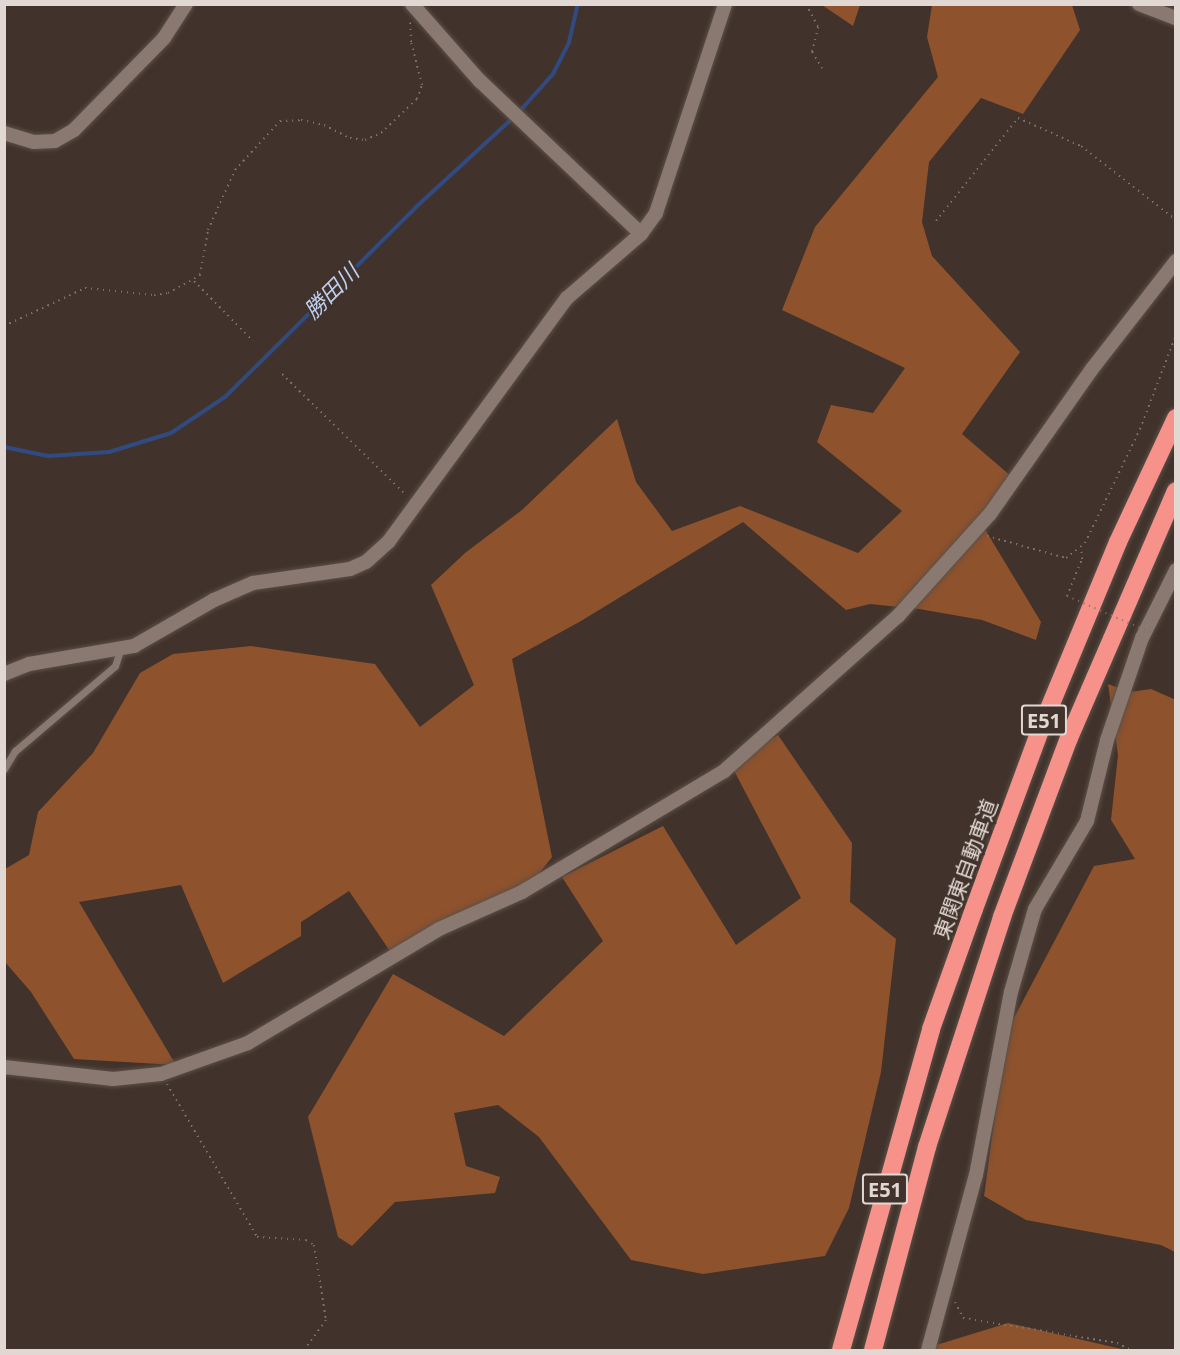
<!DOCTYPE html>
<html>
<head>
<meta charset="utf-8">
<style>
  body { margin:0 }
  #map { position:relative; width:1180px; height:1355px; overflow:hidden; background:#41332b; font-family:"Noto Sans","Noto Sans JP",sans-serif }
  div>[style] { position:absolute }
  .forest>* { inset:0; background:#8e522d }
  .stream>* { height:4px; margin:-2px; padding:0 2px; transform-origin:2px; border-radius:2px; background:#314b81 }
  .path>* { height:2px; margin-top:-1px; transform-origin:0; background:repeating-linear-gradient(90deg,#7d7069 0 1.5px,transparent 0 6px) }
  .roads { filter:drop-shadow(0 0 2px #5c5049) drop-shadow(0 0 2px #5c5049) }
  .service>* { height:7px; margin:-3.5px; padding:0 3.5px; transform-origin:3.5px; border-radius:3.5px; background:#897970 }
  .minor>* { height:14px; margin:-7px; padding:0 7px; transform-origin:7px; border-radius:7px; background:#897970 }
  .motorway>* { height:18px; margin:-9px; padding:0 9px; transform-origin:9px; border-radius:9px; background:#f7928a }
  .path-bridge>* { height:2px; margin-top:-1px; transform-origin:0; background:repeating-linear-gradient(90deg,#7d7069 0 1.5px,transparent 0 6px) }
  span { translate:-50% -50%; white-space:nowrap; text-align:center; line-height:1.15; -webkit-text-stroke:5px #41332b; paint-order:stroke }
  .shield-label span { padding:2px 4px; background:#41332b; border:2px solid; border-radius:4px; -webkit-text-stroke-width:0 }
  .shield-label { font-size:20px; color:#e2d8d3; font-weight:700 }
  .street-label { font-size:21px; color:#e2d8d3 }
  .water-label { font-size:22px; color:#becff0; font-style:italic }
  .frame { position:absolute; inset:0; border:6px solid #e2d8d3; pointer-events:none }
</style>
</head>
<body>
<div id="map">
  <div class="forest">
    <div style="clip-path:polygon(822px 5px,860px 5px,853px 26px)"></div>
    <div style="clip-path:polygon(932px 5px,1072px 5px,1080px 30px,1023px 114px,981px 98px,929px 162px,922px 222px,932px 256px,1020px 352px,962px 434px,1012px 477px,980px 521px,1041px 622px,1036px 640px,982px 620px,919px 609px,870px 604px,846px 610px,743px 522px,581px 621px,512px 659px,552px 857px,531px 884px,394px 957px,349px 891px,301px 922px,301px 936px,223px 983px,181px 885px,79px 902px,176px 1065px,74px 1059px,31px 992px,5px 962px,5px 869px,29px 855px,38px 812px,93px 753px,140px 673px,173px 654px,251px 646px,375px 664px,420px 727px,474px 685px,431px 585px,465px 553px,522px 510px,617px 419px,636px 482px,672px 531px,740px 506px,858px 553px,902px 511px,817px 442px,831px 405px,873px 413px,905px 368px,782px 310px,815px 227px,938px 77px,927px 37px)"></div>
    <div style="clip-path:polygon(1108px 684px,1130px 692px,1151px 689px,1176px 700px,1175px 1252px,1161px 1245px,1026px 1220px,984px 1196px,1006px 1033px,1094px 866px,1135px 859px,1111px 820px,1118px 755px)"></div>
    <div style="clip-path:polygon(778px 735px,852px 843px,850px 902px,896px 939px,881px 1072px,849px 1208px,825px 1256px,703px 1274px,631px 1260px,539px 1137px,498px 1105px,454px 1113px,466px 1166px,500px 1177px,495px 1193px,395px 1202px,352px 1246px,338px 1237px,308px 1117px,393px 974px,504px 1036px,603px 941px,562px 877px,663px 826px,736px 945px,801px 898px,730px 763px)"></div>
    <div style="clip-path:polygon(1008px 1323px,1126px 1350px,931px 1350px,933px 1346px)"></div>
  </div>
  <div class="stream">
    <div style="left:519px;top:112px;width:51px;rotate:-48.2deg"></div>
    <div style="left:553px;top:74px;width:36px;rotate:-63deg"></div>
    <div style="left:569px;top:42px;width:39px;rotate:-77deg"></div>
    <div style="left:4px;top:447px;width:45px;rotate:11.6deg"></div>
    <div style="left:48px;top:456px;width:61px;rotate:-3.8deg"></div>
    <div style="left:109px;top:452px;width:65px;rotate:-17deg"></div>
    <div style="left:171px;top:433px;width:65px;rotate:-33.7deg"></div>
    <div style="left:225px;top:397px;width:269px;rotate:-44.8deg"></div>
    <div style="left:416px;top:207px;width:133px;rotate:-42.6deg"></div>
  </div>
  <div class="path">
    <div style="left:806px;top:4px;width:26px;rotate:62deg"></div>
    <div style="left:818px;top:27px;width:26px;rotate:103deg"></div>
    <div style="left:812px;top:52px;width:19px;rotate:58deg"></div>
    <div style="left:936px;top:221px;width:132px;rotate:-51.5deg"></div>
    <div style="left:1018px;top:118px;width:69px;rotate:24deg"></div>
    <div style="left:1081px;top:146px;width:120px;rotate:37.9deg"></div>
    <div style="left:194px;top:281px;width:84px;rotate:45.5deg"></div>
    <div style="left:4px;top:326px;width:89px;rotate:-25.1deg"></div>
    <div style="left:85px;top:288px;width:69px;rotate:5.8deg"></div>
    <div style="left:154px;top:295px;width:14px;rotate:-8deg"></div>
    <div style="left:168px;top:293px;width:37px;rotate:-29deg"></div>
    <div style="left:200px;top:275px;width:46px;rotate:-79.9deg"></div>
    <div style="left:208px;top:230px;width:66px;rotate:-65.8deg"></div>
    <div style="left:235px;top:170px;width:67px;rotate:-47.4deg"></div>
    <div style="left:280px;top:121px;width:21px;rotate:-3deg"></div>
    <div style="left:301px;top:120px;width:24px;rotate:12deg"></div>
    <div style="left:324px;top:125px;width:29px;rotate:27deg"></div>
    <div style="left:350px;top:138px;width:15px;rotate:8deg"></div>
    <div style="left:365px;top:140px;width:17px;rotate:-24deg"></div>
    <div style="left:381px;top:133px;width:50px;rotate:-43.4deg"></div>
    <div style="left:417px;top:99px;width:15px;rotate:-70deg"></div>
    <div style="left:422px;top:85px;width:44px;rotate:-104.3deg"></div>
    <div style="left:411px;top:42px;width:20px;rotate:-93deg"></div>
    <div style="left:282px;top:374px;width:172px;rotate:44.3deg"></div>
    <div style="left:987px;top:536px;width:82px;rotate:15.6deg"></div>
    <div style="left:1066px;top:558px;width:24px;rotate:-38deg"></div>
    <div style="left:1085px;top:543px;width:127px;rotate:-64.2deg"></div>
    <div style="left:1140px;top:429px;width:101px;rotate:-69deg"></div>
    <div style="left:1067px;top:596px;width:40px;rotate:-68deg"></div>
    <div style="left:1082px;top:559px;width:12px;rotate:-95deg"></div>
    <div style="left:167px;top:1084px;width:178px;rotate:59.5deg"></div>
    <div style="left:257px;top:1237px;width:49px;rotate:3.5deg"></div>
    <div style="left:306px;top:1240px;width:9px;rotate:32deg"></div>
    <div style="left:314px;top:1245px;width:76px;rotate:80.9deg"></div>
    <div style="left:326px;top:1320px;width:37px;rotate:126deg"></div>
    <div style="left:955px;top:1302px;width:18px;rotate:63deg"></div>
    <div style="left:963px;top:1318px;width:156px;rotate:9.2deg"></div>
    <div style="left:1117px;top:1343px;width:16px;rotate:27deg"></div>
  </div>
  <div class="roads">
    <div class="service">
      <div style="left:4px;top:769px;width:21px;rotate:-59deg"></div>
      <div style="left:15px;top:751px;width:131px;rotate:-40.4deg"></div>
      <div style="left:115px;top:666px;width:19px;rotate:-72deg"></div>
    </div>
    <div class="minor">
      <div style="left:412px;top:4px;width:103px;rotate:48.6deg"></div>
      <div style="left:480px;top:81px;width:222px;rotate:43.5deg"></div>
      <div style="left:1139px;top:4px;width:40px;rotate:21deg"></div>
      <div style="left:4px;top:133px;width:31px;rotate:17deg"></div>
      <div style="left:34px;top:142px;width:21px;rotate:-3deg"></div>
      <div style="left:55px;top:141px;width:22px;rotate:-30deg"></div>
      <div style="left:74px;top:130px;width:129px;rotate:-45.6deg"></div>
      <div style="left:164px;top:38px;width:40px;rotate:-57.1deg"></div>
      <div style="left:4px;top:674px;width:27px;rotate:-22deg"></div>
      <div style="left:29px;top:664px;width:107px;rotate:-9.7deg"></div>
      <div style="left:134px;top:646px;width:92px;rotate:-29.9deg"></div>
      <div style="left:214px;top:600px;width:43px;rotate:-23.6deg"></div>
      <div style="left:253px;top:583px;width:98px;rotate:-8.2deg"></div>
      <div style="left:350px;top:569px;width:17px;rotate:-24deg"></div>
      <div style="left:366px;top:562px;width:31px;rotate:-42deg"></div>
      <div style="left:389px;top:541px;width:301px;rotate:-53.8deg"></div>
      <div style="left:567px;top:298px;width:98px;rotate:-40.9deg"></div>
      <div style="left:641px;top:234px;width:26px;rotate:-54deg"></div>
      <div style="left:656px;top:213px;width:220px;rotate:-71.7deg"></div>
      <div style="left:4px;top:1067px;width:110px;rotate:6.3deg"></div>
      <div style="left:113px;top:1079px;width:48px;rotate:-5.9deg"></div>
      <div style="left:161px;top:1074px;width:92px;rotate:-19.6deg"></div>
      <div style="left:248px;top:1043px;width:222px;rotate:-30.8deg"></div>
      <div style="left:439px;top:929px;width:91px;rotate:-24deg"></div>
      <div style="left:522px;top:892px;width:235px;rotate:-30.9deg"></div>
      <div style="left:724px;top:771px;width:233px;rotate:-41.7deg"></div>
      <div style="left:898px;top:616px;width:137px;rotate:-48deg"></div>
      <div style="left:990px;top:514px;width:177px;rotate:-54.9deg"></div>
      <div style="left:1092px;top:369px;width:137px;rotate:-52.1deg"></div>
      <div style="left:928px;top:1350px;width:181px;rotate:-74.7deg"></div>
      <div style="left:976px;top:1175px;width:186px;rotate:-79.2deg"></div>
      <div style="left:1011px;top:992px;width:86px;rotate:-73.9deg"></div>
      <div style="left:1035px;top:909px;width:102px;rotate:-59.4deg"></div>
      <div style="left:1087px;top:821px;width:83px;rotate:-76.1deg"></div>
      <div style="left:1107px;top:740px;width:108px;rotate:-71.1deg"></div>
      <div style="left:1142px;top:638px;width:76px;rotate:-63.4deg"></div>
    </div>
    <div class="motorway">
      <div style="left:841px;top:1350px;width:333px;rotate:-74.3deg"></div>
      <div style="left:931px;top:1029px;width:127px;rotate:-70.3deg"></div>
      <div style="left:974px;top:909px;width:193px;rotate:-69.7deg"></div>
      <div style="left:1041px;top:728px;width:201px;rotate:-67.5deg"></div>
      <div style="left:1118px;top:542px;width:137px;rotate:-64.9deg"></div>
      <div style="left:873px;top:1350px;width:210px;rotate:-75.1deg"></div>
      <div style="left:927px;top:1147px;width:242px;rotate:-71.9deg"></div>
      <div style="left:1002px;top:917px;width:191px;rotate:-69.5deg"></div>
      <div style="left:1069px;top:738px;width:269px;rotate:-66.6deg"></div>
    </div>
  </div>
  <div class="path-bridge">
    <div style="left:1067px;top:596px;width:95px;rotate:23.6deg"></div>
  </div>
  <div class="shield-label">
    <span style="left:1044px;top:720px">E51</span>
    <span style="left:885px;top:1189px">E51</span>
  </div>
  <div class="street-label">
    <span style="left:965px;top:869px;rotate:-70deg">東関東自動車道</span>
  </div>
  <div class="water-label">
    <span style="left:331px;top:291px;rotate:-45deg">勝田川</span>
  </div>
  <div class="frame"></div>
</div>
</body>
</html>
